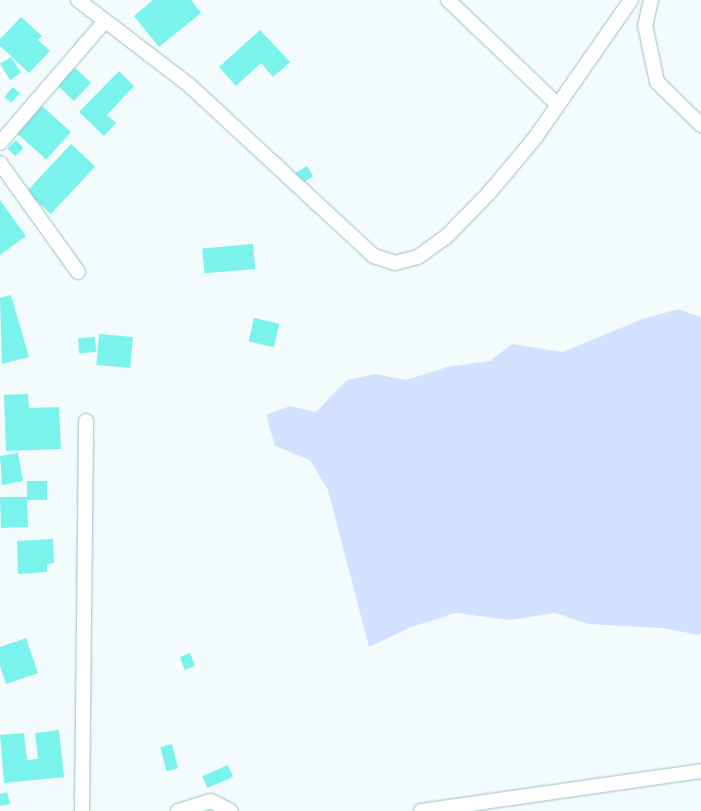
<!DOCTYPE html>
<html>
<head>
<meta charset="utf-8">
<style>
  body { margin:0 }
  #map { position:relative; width:701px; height:811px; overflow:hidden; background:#f3fbfd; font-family:"Public Sans",sans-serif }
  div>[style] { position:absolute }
  .water>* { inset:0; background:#d2e1ff }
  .building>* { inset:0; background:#7af3ec; transform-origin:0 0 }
  .roads { filter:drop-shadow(0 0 1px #98bfc9) drop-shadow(0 0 1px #98bfc9) }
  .street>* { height:14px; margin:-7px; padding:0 7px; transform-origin:7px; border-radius:7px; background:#fff }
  span { translate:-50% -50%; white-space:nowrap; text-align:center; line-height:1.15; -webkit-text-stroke:4px #fff; paint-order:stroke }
</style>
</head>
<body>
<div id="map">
  <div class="water">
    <div style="clip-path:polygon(678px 309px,701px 317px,701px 633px,699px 635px,663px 628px,589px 624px,555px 613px,510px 620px,456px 613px,411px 627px,369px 647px,328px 490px,310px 460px,275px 446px,266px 415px,290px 406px,316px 412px,347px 380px,375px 374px,406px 380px,447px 367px,490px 361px,512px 344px,563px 352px,640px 320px)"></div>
  </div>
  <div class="building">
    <div style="clip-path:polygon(153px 0,191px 0,201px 13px,159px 47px,134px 16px)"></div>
    <div style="clip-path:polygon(21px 17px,42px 36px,38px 40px,50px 51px,29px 73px,0 46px,0 39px)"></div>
    <div style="clip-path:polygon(260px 30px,290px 62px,273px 77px,261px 63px,236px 86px,219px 67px)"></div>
    <div style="left:11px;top:57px;width:19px;height:13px;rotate:58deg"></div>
    <div style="left:72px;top:65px;width:26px;height:25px;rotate:43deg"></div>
    <div style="clip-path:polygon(119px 71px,134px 86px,107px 115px,116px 123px,104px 136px,79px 112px)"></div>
    <div style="left:13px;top:87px;width:9px;height:13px;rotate:41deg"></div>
    <div style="left:42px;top:106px;width:39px;height:37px;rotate:42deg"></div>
    <div style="left:16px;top:140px;width:11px;height:12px;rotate:45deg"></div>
    <div style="left:71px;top:144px;width:33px;height:65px;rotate:43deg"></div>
    <div style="left:307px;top:166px;width:12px;height:14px;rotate:59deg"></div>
    <div style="clip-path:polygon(0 200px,26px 236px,0 255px)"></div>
    <div style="left:253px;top:244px;width:25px;height:51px;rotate:85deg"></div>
    <div style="clip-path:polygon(11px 295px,29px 357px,2px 364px,0 298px)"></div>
    <div style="left:254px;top:318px;width:26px;height:24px;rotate:13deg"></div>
    <div style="left:99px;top:334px;width:34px;height:31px;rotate:5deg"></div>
    <div style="left:95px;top:337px;width:15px;height:17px;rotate:86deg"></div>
    <div style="clip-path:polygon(28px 394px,29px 408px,59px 407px,61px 449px,6px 451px,4px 395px)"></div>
    <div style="clip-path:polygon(18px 453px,23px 481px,2px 485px,0 456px)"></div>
    <div style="clip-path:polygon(27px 481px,47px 481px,47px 500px,27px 500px,28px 527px,1px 528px,0 497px,27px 497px)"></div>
    <div style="clip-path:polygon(53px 539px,54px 563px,47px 564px,47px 572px,18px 574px,17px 541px)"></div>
    <div style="clip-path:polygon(26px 638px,38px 673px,6px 684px,0 666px,0 647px)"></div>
    <div style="left:190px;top:653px;width:14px;height:11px;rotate:69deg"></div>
    <div style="clip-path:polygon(59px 730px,64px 777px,4px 783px,0 735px,24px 733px,27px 760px,38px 759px,35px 733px)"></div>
    <div style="left:172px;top:744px;width:25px;height:12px;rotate:76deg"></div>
    <div style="left:228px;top:765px;width:13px;height:28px;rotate:67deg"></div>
    <div style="clip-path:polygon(7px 792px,10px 804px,0 806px,0 794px)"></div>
  </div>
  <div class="roads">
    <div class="street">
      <div style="left:78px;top:0;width:138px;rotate:37.4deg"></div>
      <div style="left:188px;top:84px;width:253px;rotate:42.8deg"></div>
      <div style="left:374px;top:256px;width:22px;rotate:18deg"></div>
      <div style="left:395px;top:263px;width:24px;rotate:-15deg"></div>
      <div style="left:418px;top:257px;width:34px;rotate:-36deg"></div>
      <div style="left:446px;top:237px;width:62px;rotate:-45.7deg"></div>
      <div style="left:489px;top:193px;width:72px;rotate:-50.1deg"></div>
      <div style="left:535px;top:138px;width:168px;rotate:-55.2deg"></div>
      <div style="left:448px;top:0;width:152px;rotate:43.7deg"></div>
      <div style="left:651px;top:0;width:26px;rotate:103deg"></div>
      <div style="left:645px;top:25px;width:58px;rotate:78.1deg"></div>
      <div style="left:657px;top:82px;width:62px;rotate:44.3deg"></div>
      <div style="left:0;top:143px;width:161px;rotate:-49.3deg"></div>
      <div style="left:0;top:163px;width:134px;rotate:54.4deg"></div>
      <div style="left:82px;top:811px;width:390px;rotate:-89.4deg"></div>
      <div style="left:178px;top:811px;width:34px;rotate:-17deg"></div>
      <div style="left:211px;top:801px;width:22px;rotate:27deg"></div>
      <div style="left:421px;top:811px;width:283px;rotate:-8.1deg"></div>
    </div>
  </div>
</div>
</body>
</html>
